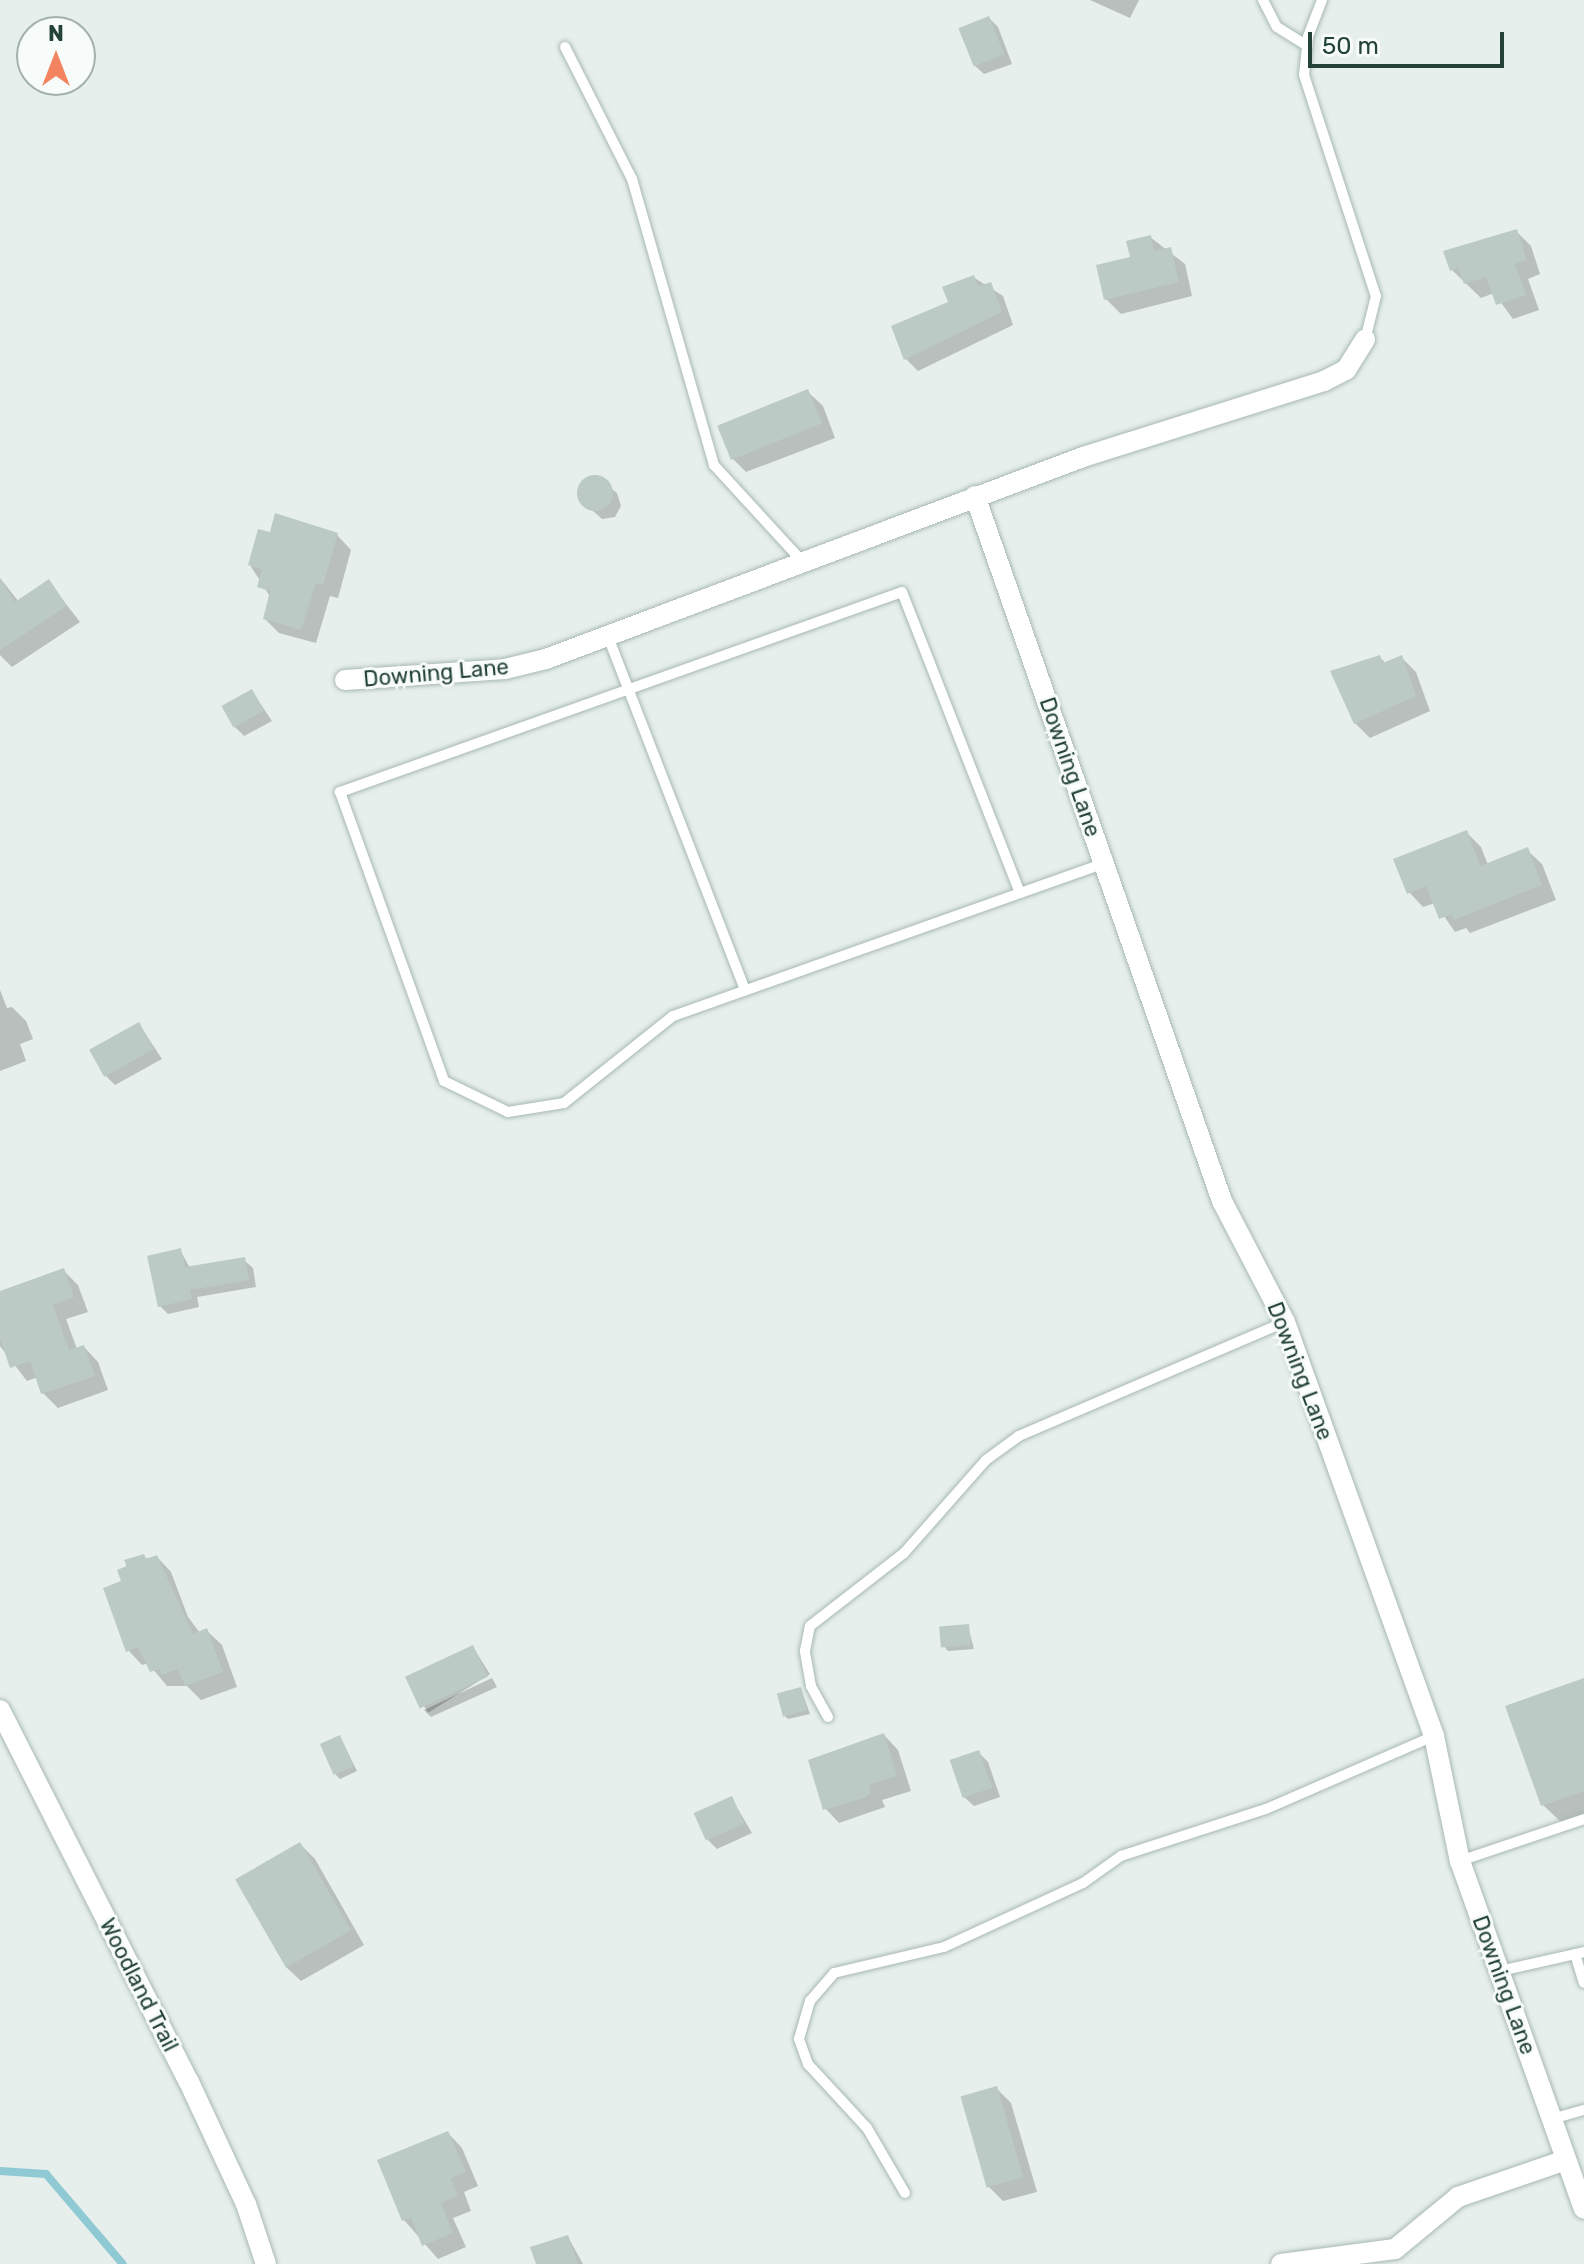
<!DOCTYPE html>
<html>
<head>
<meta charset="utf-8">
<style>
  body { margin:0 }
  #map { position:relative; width:1584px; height:2264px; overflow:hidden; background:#e6efeb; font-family:Rubik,sans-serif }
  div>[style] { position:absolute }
  .shadow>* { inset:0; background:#0003; transform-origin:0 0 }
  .stream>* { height:8px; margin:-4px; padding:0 4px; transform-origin:4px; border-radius:4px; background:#8ec9d4 }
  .building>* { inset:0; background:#bbcac4; transform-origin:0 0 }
  .round { border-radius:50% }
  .roads { filter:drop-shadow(0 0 2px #a8b8b2) drop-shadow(0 0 2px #a8b8b2) }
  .lane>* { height:10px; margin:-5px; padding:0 5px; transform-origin:5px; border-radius:5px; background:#fff }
  .street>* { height:20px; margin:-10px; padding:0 10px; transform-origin:10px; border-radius:10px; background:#fff }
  span { translate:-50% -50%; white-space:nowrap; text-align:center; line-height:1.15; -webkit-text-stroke:6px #f7fbf9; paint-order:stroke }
  .street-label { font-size:22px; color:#24423a }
  .north { position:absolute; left:16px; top:16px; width:80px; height:80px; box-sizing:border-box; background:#f7fbf9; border:2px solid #a3b1ad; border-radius:50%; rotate:0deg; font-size:22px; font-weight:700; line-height:32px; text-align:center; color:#24423a }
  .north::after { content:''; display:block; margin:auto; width:28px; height:36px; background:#f4845f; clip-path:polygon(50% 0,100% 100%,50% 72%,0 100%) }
  .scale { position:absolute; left:1308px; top:32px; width:196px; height:36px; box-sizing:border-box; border:4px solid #24423a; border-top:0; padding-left:10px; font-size:24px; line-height:28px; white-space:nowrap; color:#24423a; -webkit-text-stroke:6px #f7fbf9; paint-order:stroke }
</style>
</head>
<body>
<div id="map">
  <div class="shadow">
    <div style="clip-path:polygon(1090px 0,1139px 0,1130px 18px)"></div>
    <div style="clip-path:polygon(989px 18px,998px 27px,1012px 64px,984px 74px,974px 65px)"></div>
    <div style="clip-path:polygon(1516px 231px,1531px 246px,1540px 274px,1528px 279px,1539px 310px,1513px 319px,1494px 293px,1481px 298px,1452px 270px)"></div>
    <div style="clip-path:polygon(1150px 237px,1185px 264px,1192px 296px,1121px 314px,1106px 299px)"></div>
    <div style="clip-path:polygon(973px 277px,1003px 296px,1013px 325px,918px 371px,906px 359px)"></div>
    <div style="clip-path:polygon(808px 392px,823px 406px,835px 438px,746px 472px,732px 458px)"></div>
    <div style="clip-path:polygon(596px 477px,617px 493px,621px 506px,615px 517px,602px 519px,581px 500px,580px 489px)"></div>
    <div style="clip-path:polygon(272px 535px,337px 535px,351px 550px,338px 598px,330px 596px,316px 643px,279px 633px,265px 619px,271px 598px,250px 565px)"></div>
    <div style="clip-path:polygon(0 578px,19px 602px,49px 582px,80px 622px,12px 667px,0 655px)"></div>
    <div style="clip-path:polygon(1380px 657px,1386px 664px,1401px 657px,1416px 672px,1430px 711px,1370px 738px,1355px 723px,1332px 672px)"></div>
    <div style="clip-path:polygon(252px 691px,272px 721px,244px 736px,235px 727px)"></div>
    <div style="clip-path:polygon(1466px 832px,1481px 847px,1488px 865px,1527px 850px,1542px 864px,1556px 900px,1470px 933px,1466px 928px,1455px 932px,1435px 903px,1423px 907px,1409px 892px)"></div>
    <div style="clip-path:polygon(0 990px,7px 1008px,12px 1007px,26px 1021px,33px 1039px,20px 1044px,26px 1061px,0 1071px)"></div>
    <div style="clip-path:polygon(139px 1024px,162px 1059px,115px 1085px,105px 1075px)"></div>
    <div style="clip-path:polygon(180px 1250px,190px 1268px,244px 1260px,253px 1268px,256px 1287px,197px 1297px,199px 1307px,168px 1314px,160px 1306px)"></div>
    <div style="clip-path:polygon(64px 1271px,78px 1285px,88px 1312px,66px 1319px,77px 1349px,84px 1347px,98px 1362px,108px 1390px,58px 1408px,43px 1393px,38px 1377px,27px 1381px,0 1346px,0 1293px)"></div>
    <div style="clip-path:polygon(157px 1557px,171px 1572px,188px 1617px,200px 1633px,207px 1631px,222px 1645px,237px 1687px,201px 1700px,187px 1686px,167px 1686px,148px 1663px,142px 1665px,128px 1650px,123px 1582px,127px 1561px)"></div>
    <div style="clip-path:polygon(968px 1626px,974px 1649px,948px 1651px,944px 1646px)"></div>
    <div style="left:473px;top:1647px;width:32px;height:73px;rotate:58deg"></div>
    <div style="clip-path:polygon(492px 1678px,497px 1687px,431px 1717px,424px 1710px)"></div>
    <div style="clip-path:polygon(1584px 1680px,1584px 1817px,1563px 1824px,1543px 1805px)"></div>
    <div style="clip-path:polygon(801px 1689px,810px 1714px,788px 1719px,784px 1715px)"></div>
    <div style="clip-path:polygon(884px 1735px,898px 1750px,911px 1791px,882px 1800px,885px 1807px,839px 1823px,825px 1808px)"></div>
    <div style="clip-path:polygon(340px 1737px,357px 1771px,340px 1779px,336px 1775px)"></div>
    <div style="clip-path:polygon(978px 1752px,988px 1762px,1000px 1797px,974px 1806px,964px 1797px)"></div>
    <div style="clip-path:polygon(732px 1799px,752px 1833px,717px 1849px,708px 1840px)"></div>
    <div style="clip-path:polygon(300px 1844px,315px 1859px,364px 1945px,301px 1981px,286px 1967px)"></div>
    <div style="clip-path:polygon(996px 2088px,1011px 2103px,1037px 2192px,1003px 2201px,989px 2187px)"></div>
    <div style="clip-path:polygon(448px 2133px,462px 2148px,478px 2186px,464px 2192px,471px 2211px,453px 2218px,466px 2247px,438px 2259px,404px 2220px)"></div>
    <div style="clip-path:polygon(568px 2237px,583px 2264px,538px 2264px)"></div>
  </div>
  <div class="stream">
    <div style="left:0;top:2171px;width:46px;rotate:3.7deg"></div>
    <div style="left:46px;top:2174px;width:118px;rotate:49.5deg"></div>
  </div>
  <div class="building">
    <div style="left:989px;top:16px;width:41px;height:33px;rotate:68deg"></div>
    <div style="clip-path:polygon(1517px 229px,1527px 260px,1515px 264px,1526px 295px,1496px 305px,1486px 277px,1464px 284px,1458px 268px,1450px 271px,1443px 251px)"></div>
    <div style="clip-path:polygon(1151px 235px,1154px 251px,1171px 247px,1179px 282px,1104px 300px,1096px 265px,1130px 257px,1126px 241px)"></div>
    <div style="clip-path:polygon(974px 275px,978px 286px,991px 282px,1002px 312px,904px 360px,891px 326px,948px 302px,942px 287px)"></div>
    <div style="left:808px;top:389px;width:37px;height:98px;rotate:68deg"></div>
    <div class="round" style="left:577px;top:475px;width:36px;height:36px"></div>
    <div style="clip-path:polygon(275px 513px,338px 533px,323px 585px,316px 583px,301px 630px,263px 619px,270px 591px,257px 587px,262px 569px,248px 565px,258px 529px,270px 532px)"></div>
    <div style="clip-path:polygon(0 578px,15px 602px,49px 579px,67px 606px,0 650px)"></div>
    <div style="clip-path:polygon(1380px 655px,1383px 663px,1402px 655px,1416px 696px,1354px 724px,1330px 671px)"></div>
    <div style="left:252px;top:689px;width:25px;height:35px;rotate:61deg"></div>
    <div style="clip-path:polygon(1467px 830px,1480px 866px,1528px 847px,1542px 885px,1454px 920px,1452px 914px,1439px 919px,1426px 886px,1407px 894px,1393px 859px)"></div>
    <div style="left:139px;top:1022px;width:31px;height:57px;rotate:61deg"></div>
    <div style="clip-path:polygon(181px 1248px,185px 1267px,245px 1257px,249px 1280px,190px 1290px,192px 1299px,158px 1307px,147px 1256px)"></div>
    <div style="clip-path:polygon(64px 1268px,74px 1297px,53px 1305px,69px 1350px,84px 1345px,95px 1376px,41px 1394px,30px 1361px,10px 1368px,0 1338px,0 1291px)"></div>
    <div style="clip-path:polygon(144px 1554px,146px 1559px,157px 1555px,193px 1634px,207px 1628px,223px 1672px,185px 1686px,178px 1669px,162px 1675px,160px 1669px,150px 1672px,138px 1647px,126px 1652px,103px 1588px,121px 1581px,117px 1570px,127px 1566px,124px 1560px)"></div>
    <div style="left:969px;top:1624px;width:21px;height:30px;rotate:85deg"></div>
    <div style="left:473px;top:1645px;width:35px;height:75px;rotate:65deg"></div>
    <div style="clip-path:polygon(1584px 1678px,1584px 1791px,1541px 1806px,1505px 1706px)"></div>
    <div style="left:801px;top:1687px;width:24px;height:25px;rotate:75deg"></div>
    <div style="clip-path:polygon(884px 1733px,897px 1776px,869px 1785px,871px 1793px,864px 1798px,823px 1810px,808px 1760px)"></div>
    <div style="left:340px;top:1735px;width:34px;height:22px;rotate:66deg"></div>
    <div style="left:979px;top:1750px;width:40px;height:31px;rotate:71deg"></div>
    <div style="left:732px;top:1796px;width:30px;height:42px;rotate:66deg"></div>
    <div style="left:300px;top:1842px;width:102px;height:75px;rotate:60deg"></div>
    <div style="left:997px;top:2086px;width:95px;height:38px;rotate:74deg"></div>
    <div style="clip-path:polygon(448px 2131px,466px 2172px,451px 2178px,458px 2196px,441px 2203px,453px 2233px,422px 2246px,411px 2217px,402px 2221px,377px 2160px)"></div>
    <div style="clip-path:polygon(568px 2235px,578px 2264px,536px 2264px,530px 2247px)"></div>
  </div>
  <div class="roads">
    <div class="lane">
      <div style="left:1263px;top:0;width:30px;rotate:63deg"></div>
      <div style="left:1277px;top:27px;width:36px;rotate:32deg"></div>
      <div style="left:1322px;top:0;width:40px;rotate:111deg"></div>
      <div style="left:1308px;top:37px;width:38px;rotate:96deg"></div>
      <div style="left:1304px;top:75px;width:232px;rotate:72deg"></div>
      <div style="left:1376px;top:296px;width:45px;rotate:104deg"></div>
      <div style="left:565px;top:47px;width:148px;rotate:63.1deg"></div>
      <div style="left:632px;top:179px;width:298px;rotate:74deg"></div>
      <div style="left:714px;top:465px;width:132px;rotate:47.5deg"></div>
      <div style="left:607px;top:634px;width:382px;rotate:68.8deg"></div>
      <div style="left:1020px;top:893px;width:323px;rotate:-111.4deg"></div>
      <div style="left:902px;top:592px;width:597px;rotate:160.41deg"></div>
      <div style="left:340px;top:792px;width:307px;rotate:70.2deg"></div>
      <div style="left:444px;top:1081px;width:71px;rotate:25.8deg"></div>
      <div style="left:508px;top:1112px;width:57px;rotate:-9.1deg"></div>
      <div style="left:564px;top:1103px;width:139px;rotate:-38.6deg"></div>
      <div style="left:673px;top:1016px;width:457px;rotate:-19.5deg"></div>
      <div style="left:828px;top:1717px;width:35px;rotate:-119deg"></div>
      <div style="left:811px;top:1686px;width:36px;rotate:-100deg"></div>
      <div style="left:805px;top:1651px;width:25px;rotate:-79deg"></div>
      <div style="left:810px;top:1626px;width:119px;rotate:-37.8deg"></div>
      <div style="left:904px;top:1553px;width:124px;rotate:-48.6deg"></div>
      <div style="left:986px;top:1460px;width:41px;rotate:-36deg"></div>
      <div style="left:1019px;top:1436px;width:289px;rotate:-23.2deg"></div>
      <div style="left:1460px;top:1861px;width:131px;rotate:-18.7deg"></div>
      <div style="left:1575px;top:1954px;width:30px;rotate:73deg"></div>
      <div style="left:1500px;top:1971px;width:86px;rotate:-12.7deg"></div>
      <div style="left:1552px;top:2119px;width:33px;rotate:-16deg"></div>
      <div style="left:905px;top:2193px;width:75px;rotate:-120.3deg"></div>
      <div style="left:867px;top:2128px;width:87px;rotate:-132.7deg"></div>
      <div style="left:808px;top:2064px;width:27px;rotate:-110deg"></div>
      <div style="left:799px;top:2039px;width:40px;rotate:-74deg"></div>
      <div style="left:810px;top:2001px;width:37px;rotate:-49deg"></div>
      <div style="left:834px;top:1973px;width:113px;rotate:-13.3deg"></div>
      <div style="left:944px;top:1947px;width:153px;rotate:-24.7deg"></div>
      <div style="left:1083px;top:1883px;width:47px;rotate:-35.4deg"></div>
      <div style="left:1121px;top:1856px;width:152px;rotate:-18deg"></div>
      <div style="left:1266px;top:1809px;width:183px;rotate:-23.5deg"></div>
    </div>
    <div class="street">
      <div style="left:975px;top:496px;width:747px;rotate:70.69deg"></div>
      <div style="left:1222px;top:1201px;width:136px;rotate:62.5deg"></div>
      <div style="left:1285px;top:1322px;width:440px;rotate:70.2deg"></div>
      <div style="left:1434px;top:1736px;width:128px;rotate:78.3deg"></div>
      <div style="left:1460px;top:1861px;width:369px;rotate:70.4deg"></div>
      <div style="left:345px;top:680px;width:160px;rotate:-3.9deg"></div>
      <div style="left:505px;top:669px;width:42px;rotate:-13.7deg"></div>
      <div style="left:546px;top:659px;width:574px;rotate:-20.61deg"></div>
      <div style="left:1083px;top:457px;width:253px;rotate:-17.5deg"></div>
      <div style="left:1324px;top:381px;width:25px;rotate:-27deg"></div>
      <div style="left:1346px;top:370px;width:36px;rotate:-58deg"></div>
      <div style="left:0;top:1710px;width:417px;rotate:63.1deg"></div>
      <div style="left:189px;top:2082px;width:135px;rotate:65deg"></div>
      <div style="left:246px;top:2204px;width:63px;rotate:71.6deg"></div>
      <div style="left:1281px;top:2264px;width:115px;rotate:-7.5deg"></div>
      <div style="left:1395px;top:2249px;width:82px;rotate:-39.5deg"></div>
      <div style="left:1458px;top:2197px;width:114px;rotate:-18.9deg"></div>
    </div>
  </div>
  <div class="street-label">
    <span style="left:436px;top:673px;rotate:-5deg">Downing Lane</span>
    <span style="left:1070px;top:767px;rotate:71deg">Downing Lane</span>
    <span style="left:1300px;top:1371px;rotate:69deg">Downing Lane</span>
    <span style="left:139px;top:1985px;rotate:63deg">Woodland Trail</span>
    <span style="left:1504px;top:1985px;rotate:70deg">Downing Lane</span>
  </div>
  <div class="north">N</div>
  <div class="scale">50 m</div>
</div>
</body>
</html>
